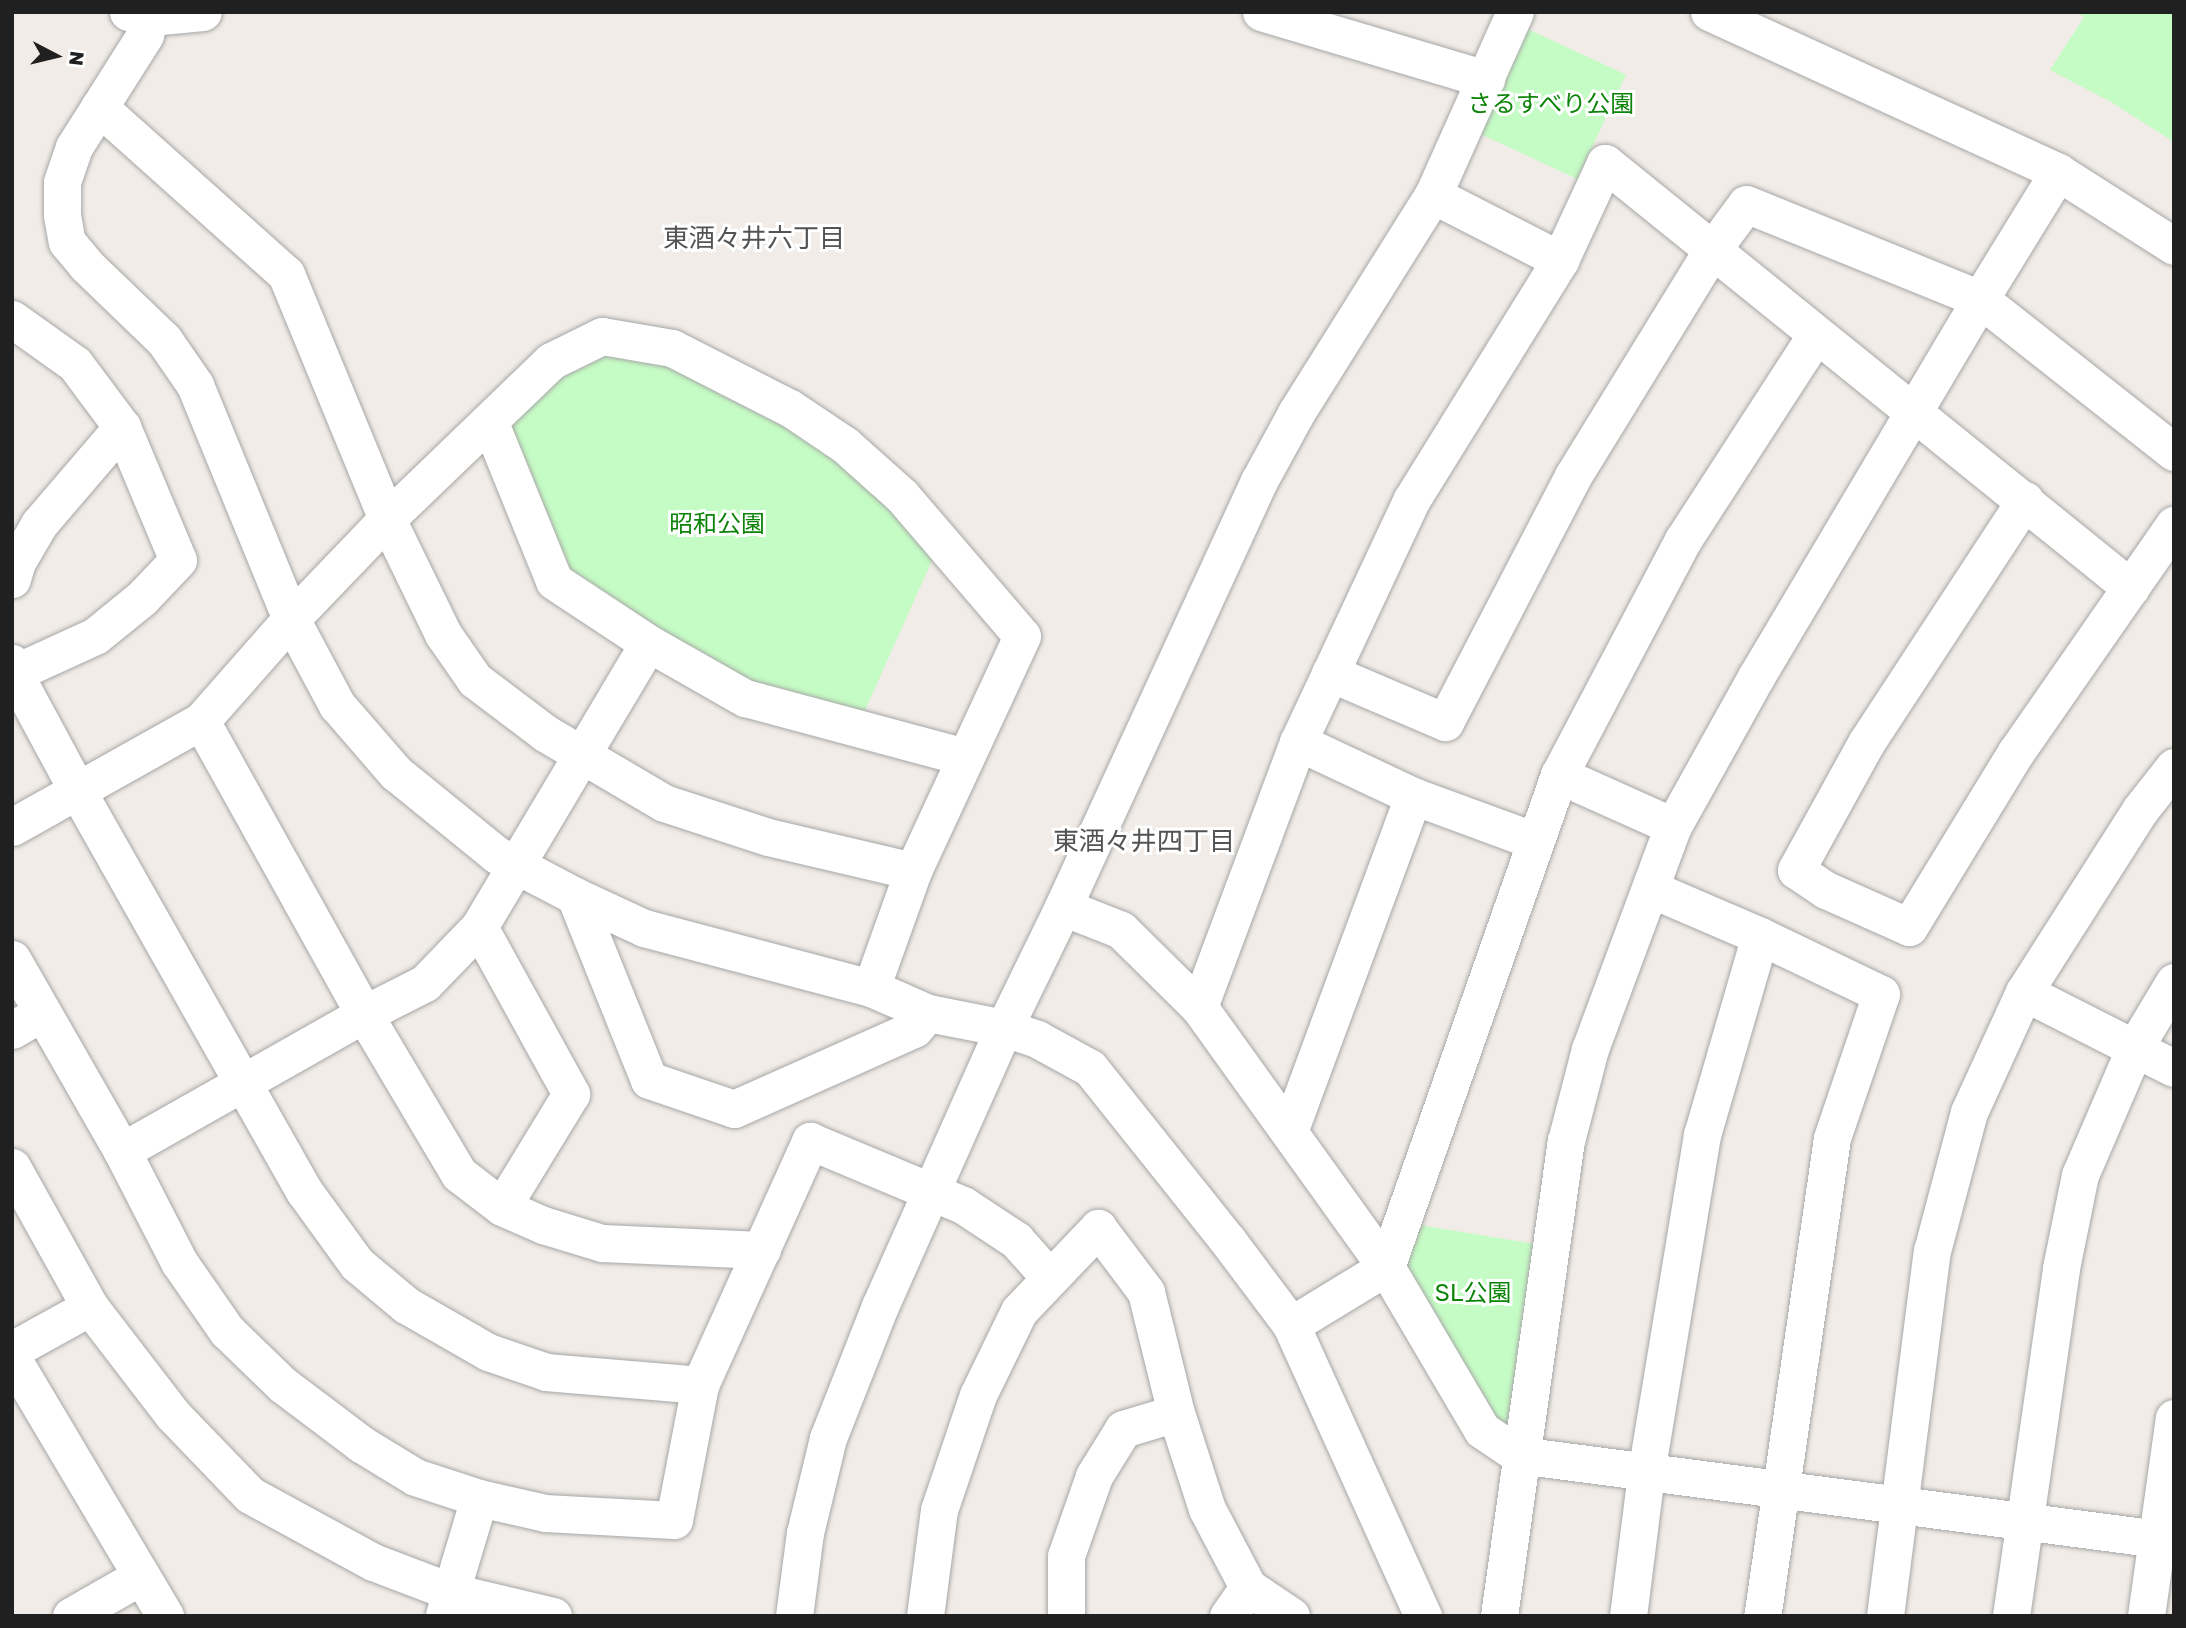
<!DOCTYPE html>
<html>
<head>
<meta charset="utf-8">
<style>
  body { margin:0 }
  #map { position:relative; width:2186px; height:1628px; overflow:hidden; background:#f1ece7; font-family:"Golos Text","Noto Sans JP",sans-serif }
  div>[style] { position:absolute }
  .park>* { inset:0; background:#c5fbc4; transform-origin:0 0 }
  .roads { filter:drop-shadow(0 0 2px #a7a7a7) drop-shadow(0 0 2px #a7a7a7) }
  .minor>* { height:37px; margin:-18.5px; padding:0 18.5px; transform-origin:18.5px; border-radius:18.5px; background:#fff }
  span { translate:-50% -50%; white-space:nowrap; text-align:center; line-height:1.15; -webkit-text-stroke:6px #fff; paint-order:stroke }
  .park-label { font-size:24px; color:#0c8409 }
  .neighbourhood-label { font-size:26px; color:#535353 }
  .frame { position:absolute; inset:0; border:14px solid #202020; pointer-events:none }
  .north { position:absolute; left:21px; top:21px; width:70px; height:70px; -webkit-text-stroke:5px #fff; paint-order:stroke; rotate:97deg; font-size:19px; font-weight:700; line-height:28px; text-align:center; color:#202020 }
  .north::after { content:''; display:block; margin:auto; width:24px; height:32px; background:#202020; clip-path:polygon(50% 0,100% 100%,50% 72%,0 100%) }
</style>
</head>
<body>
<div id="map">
  <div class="park">
    <div style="clip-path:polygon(2076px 12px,2174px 12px,2174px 142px,2111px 102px,2050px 70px,2084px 17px)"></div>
    <div style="left:1519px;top:25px;width:118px;height:115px;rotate:25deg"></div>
    <div style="clip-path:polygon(603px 345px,667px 357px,838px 453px,935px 554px,861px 719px,749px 691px,562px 575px,498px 423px)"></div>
    <div style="clip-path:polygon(1408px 1223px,1541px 1245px,1506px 1432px,1485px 1426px,1391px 1266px)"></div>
  </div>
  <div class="roads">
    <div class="minor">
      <div style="left:128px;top:12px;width:23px;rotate:13deg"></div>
      <div style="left:150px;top:17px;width:53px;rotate:-5.4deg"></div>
      <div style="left:1261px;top:12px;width:235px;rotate:16.6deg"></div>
      <div style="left:1709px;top:12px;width:384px;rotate:24.6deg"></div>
      <div style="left:2058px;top:172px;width:138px;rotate:32.5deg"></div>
      <div style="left:150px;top:17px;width:19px;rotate:106deg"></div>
      <div style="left:145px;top:35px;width:133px;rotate:122.4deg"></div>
      <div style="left:74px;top:147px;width:37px;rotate:109deg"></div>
      <div style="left:62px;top:182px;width:33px;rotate:90deg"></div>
      <div style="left:62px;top:215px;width:27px;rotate:80deg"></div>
      <div style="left:67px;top:242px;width:30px;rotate:50deg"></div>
      <div style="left:86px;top:265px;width:108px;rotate:43.9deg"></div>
      <div style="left:164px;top:340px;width:55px;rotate:55.4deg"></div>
      <div style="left:195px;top:385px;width:253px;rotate:67.7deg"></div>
      <div style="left:291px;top:619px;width:98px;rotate:61.9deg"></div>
      <div style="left:337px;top:705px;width:90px;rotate:49.1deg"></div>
      <div style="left:396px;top:773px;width:130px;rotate:39.1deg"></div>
      <div style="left:497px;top:855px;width:88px;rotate:27.7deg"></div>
      <div style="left:575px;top:896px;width:76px;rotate:24.9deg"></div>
      <div style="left:644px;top:928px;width:235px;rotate:14.8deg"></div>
      <div style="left:871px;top:988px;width:62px;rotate:23.7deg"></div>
      <div style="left:928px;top:1013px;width:77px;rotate:11.2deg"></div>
      <div style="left:1004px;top:1028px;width:35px;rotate:18deg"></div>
      <div style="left:1037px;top:1039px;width:60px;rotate:28.7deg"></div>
      <div style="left:1090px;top:1068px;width:221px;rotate:51.4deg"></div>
      <div style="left:1228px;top:1241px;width:105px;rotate:53.1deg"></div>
      <div style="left:1291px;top:1325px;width:320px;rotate:65.6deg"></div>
      <div style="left:99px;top:107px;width:251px;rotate:41.8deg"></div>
      <div style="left:286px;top:274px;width:265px;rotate:67.6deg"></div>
      <div style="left:387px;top:519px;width:128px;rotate:64deg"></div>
      <div style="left:443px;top:634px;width:56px;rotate:55.2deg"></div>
      <div style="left:475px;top:680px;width:88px;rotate:37.1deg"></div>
      <div style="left:545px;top:733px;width:138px;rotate:30.5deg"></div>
      <div style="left:664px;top:803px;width:109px;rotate:18.1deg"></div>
      <div style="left:768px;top:837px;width:149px;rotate:13.2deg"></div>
      <div style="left:1433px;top:195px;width:143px;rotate:27.1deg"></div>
      <div style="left:12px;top:319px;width:77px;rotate:35.5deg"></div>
      <div style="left:75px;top:364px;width:79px;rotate:53.3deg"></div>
      <div style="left:122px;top:427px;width:144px;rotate:67.2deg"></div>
      <div style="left:178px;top:560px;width:52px;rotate:133.5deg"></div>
      <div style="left:142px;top:598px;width:60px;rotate:141deg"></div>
      <div style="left:95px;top:636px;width:89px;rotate:155.4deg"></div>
      <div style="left:490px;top:423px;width:170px;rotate:67.9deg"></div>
      <div style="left:554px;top:581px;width:113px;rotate:33.4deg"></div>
      <div style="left:648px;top:643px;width:112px;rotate:29.6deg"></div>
      <div style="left:745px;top:698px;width:228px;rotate:15deg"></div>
      <div style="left:2025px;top:500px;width:290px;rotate:123.2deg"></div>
      <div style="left:1866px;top:743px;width:145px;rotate:118.9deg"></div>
      <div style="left:1796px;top:870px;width:36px;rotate:34deg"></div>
      <div style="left:1826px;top:890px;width:91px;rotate:24deg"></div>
      <div style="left:1909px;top:927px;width:205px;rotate:-58.6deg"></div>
      <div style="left:2016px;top:752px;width:277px;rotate:-55.2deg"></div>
      <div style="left:12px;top:579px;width:18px;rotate:-74deg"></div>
      <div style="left:17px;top:562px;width:44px;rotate:-59.9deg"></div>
      <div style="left:39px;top:524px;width:128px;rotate:-49.4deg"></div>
      <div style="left:12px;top:663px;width:10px;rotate:79deg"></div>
      <div style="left:14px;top:673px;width:133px;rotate:61.7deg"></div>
      <div style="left:77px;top:790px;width:461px;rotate:60.5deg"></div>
      <div style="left:304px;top:1191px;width:90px;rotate:54deg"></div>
      <div style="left:357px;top:1264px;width:64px;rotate:39.9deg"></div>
      <div style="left:406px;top:1305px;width:95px;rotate:29.8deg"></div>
      <div style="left:488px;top:1352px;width:61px;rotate:19deg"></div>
      <div style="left:546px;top:1372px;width:155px;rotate:4.8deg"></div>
      <div style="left:1330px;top:673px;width:125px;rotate:23.1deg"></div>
      <div style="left:1445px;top:722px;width:277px;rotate:-62.5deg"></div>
      <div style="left:1573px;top:476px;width:265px;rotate:-58.4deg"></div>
      <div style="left:1712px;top:250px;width:57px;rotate:-53.5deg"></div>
      <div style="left:1746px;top:204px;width:253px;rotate:22.1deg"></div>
      <div style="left:1980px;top:299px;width:247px;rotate:38.3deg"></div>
      <div style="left:201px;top:721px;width:335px;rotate:60.9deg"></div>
      <div style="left:364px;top:1014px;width:186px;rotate:59.3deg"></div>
      <div style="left:459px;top:1174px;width:54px;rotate:37.5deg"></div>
      <div style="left:502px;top:1207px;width:45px;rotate:23.7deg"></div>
      <div style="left:543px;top:1225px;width:62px;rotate:17deg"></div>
      <div style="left:602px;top:1243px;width:160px;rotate:2.5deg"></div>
      <div style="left:1298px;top:742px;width:127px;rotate:25.2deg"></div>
      <div style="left:1413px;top:796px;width:130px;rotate:20.2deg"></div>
      <div style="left:1559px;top:775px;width:125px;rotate:24.1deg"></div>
      <div style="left:12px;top:827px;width:217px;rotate:-29.3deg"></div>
      <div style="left:201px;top:721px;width:136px;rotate:-48.6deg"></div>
      <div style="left:291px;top:619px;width:139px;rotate:-46.2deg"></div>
      <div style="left:387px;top:519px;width:228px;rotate:-43.9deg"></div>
      <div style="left:551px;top:361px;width:57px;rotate:-26.1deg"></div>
      <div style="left:602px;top:336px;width:71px;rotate:9.7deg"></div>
      <div style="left:672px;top:348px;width:132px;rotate:27deg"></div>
      <div style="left:790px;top:408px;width:66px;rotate:33.9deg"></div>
      <div style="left:845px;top:445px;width:76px;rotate:41.8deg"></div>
      <div style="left:902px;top:496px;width:184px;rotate:49.4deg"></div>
      <div style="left:1022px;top:636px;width:259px;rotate:114.9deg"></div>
      <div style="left:913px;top:871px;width:124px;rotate:109.7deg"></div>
      <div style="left:1651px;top:889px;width:119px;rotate:23.3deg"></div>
      <div style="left:1760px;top:936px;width:134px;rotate:25.6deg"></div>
      <div style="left:1881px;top:994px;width:152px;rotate:108.8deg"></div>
      <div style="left:1832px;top:1138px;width:483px;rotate:98.3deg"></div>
      <div style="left:575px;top:896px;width:198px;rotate:68.1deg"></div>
      <div style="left:649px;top:1080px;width:90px;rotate:18.8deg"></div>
      <div style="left:734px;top:1109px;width:197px;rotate:-24deg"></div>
      <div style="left:914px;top:1029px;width:21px;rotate:-49deg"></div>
      <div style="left:1063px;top:907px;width:62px;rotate:21.6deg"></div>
      <div style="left:1121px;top:930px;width:110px;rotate:44.6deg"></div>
      <div style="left:1199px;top:1007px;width:320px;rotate:54.3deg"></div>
      <div style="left:1386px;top:1267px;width:189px;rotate:59.5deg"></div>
      <div style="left:1482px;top:1430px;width:45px;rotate:34deg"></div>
      <div style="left:1519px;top:1455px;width:661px;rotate:7.48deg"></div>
      <div style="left:479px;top:927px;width:191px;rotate:61.1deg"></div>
      <div style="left:571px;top:1094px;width:132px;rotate:121.4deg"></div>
      <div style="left:12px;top:959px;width:221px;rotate:60.2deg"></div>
      <div style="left:122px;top:1151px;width:125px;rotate:62.8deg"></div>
      <div style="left:179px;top:1262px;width:84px;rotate:55.2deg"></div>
      <div style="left:227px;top:1331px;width:78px;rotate:44deg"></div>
      <div style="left:283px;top:1385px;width:98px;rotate:37.1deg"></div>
      <div style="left:361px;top:1444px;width:63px;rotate:31.4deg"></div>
      <div style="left:415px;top:1477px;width:67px;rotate:18.2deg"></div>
      <div style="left:479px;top:1498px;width:68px;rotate:12.8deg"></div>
      <div style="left:545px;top:1513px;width:129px;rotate:3.1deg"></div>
      <div style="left:674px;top:1520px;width:137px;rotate:-79.1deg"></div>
      <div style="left:700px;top:1385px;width:268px;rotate:-65.7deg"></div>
      <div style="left:810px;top:1141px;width:166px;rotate:22.7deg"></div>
      <div style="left:963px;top:1205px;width:64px;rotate:33.4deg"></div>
      <div style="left:1016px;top:1240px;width:51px;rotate:48.2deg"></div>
      <div style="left:2024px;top:992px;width:168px;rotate:26.9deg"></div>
      <div style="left:1199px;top:1007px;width:283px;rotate:-69.5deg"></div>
      <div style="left:1298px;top:742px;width:268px;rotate:-64.9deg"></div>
      <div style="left:1412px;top:499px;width:281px;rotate:-58.2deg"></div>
      <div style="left:1560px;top:260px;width:107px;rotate:-65.1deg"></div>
      <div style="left:1605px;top:163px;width:676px;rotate:38.94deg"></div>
      <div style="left:12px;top:1030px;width:34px;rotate:-30deg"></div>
      <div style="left:1290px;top:1129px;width:355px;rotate:-69.7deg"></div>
      <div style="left:122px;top:1151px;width:278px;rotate:-29.5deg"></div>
      <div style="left:364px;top:1014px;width:68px;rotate:-26.9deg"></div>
      <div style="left:425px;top:983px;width:78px;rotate:-46deg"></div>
      <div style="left:479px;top:927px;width:330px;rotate:-59.2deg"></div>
      <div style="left:12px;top:1167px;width:160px;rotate:60.9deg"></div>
      <div style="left:90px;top:1307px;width:135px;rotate:52.5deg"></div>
      <div style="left:172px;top:1414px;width:112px;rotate:46.1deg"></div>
      <div style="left:250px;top:1495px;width:140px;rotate:28.6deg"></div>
      <div style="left:373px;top:1562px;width:85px;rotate:20.8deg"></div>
      <div style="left:452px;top:1592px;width:104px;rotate:13.4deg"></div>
      <div style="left:1291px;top:1325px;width:111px;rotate:-31.4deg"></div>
      <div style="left:1386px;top:1267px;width:522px;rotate:-70.63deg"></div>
      <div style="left:1559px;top:775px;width:266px;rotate:-62.2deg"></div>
      <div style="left:1683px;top:540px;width:243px;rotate:-57.1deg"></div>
      <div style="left:12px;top:1350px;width:89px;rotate:-28.9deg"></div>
      <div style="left:12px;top:1358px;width:300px;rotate:59.3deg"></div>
      <div style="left:444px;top:1615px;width:122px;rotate:-73.3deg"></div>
      <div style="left:71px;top:1616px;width:81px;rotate:-29.7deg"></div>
      <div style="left:794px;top:1616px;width:84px;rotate:-82.5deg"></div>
      <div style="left:805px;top:1533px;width:98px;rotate:-76.4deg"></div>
      <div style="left:828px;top:1438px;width:142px;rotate:-68.5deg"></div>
      <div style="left:880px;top:1306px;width:304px;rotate:-66deg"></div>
      <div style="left:1004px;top:1028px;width:135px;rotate:-64deg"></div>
      <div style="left:1063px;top:907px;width:469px;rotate:-65.3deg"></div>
      <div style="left:1259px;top:481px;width:77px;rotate:-61.4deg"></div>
      <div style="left:1296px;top:413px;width:257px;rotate:-57.9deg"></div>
      <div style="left:1433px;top:195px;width:201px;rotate:-65.9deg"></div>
      <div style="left:925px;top:1616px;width:107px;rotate:-82.5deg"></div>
      <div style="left:939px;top:1510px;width:121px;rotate:-71.3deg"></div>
      <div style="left:978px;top:1395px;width:93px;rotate:-64deg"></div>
      <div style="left:1019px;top:1311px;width:115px;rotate:-46.4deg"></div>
      <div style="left:1098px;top:1228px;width:80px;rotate:53.1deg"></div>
      <div style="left:1146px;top:1292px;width:125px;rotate:76.1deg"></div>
      <div style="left:1176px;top:1413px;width:101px;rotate:72.1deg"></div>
      <div style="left:1207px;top:1509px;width:88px;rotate:62.3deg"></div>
      <div style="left:1248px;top:1587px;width:52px;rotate:34deg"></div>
      <div style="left:1066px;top:1616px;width:60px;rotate:-90deg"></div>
      <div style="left:1066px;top:1556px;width:85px;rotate:-70.7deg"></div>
      <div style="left:1094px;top:1476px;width:55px;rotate:-58.3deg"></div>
      <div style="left:1123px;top:1429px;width:55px;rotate:-16.8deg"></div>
      <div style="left:1228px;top:1616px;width:35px;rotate:-55deg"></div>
      <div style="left:1499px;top:1616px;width:480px;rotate:-82deg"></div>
      <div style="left:1566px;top:1141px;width:95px;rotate:-75.4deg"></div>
      <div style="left:1590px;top:1049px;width:238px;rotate:-69.6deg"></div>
      <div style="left:1673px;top:826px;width:171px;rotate:-60.9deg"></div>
      <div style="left:1756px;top:677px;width:439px;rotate:-59.3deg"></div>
      <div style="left:1980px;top:299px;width:149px;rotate:-58.4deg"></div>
      <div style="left:1628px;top:1616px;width:144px;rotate:-82.8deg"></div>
      <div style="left:1646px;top:1473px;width:343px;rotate:-80.6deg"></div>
      <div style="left:1702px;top:1135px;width:207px;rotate:-73.8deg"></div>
      <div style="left:1885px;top:1616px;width:368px;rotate:-82.7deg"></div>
      <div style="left:1932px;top:1251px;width:144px;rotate:-75.1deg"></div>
      <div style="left:1969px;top:1112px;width:132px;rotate:-65.4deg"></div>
      <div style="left:2024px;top:992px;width:216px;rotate:-57.5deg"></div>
      <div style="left:2140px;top:810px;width:55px;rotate:-51.7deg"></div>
      <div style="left:2011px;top:1616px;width:352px;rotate:-81.8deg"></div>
      <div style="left:2061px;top:1268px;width:95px;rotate:-78.5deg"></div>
      <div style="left:2080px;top:1175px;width:139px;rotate:-66.7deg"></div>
      <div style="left:2135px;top:1047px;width:76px;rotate:-59deg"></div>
      <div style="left:2146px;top:1616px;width:200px;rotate:-82deg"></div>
    </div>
  </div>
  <div class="park-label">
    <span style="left:1551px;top:103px">さるすべり公園</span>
    <span style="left:717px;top:523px">昭和公園</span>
    <span style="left:1473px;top:1292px">SL公園</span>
  </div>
  <div class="neighbourhood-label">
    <span style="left:754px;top:238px">東酒々井六丁目</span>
    <span style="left:1144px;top:841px">東酒々井四丁目</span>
  </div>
  <div class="frame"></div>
  <div class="north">N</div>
</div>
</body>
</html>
